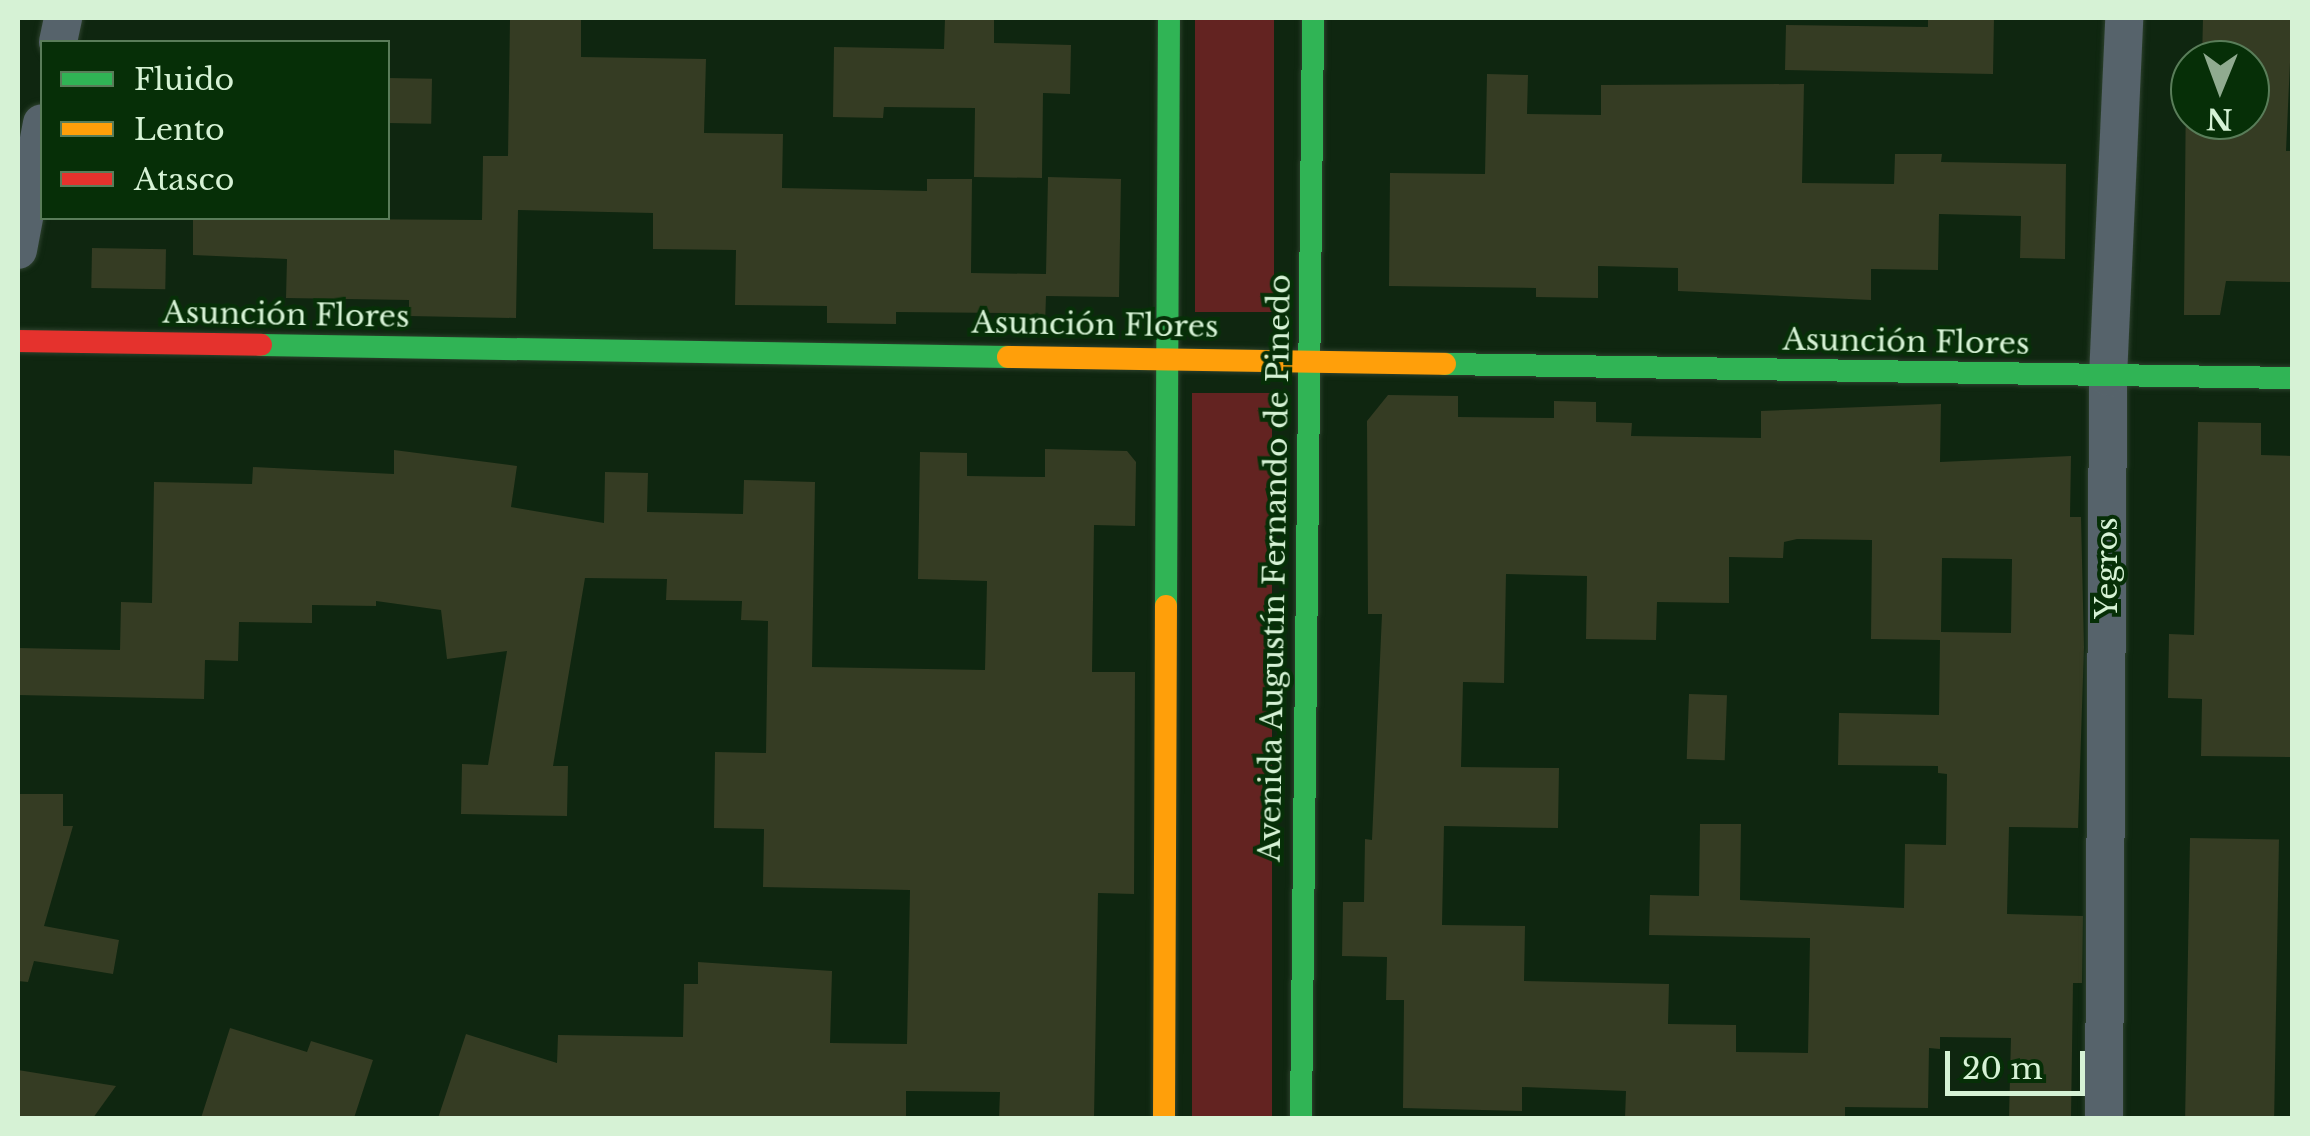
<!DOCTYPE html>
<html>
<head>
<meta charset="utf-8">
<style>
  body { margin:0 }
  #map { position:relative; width:2310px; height:1136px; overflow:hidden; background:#0f2610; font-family:"Libre Baskerville",serif }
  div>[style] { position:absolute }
  .green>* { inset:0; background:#632321; transform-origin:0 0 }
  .building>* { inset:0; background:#353c23; transform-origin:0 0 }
  .roads { filter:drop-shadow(0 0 2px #2d412d) drop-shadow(0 0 2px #2d412d) }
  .street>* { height:38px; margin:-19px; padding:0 19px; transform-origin:19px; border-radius:19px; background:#56636b }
  .fast>* { height:22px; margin:-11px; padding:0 11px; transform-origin:11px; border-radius:11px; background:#30b455 }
  .slow>* { height:22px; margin:-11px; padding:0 11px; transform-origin:11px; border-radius:11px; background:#ff9f0a }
  .jam>* { height:22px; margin:-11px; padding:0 11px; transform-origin:11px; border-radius:11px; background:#e5322d }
  span { translate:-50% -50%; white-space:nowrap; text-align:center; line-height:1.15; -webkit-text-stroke:8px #062f07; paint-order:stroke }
  .street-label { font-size:30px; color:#d6f2d5 }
  .frame { position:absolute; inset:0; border:20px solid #d6f2d5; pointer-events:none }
  .legend { position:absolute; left:40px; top:40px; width:350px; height:180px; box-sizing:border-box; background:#062f07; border:2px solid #597d59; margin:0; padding:12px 18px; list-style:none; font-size:30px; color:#d6f2d5 }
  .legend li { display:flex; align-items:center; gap:20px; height:50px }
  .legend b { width:50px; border:2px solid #597d59 }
  .north { position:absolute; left:2170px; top:40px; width:100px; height:100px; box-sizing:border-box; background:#062f07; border:2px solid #597d59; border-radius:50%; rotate:181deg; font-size:28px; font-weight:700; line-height:40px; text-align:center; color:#d6f2d5 }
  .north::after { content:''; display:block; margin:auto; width:35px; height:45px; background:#90ab90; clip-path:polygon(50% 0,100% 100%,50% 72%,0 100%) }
  .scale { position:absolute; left:1945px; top:1051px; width:140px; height:45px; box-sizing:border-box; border:5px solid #d6f2d5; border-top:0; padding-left:12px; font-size:30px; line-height:35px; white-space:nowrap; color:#d6f2d5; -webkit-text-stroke:8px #062f07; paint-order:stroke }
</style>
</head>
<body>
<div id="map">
  <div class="green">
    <div style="left:1195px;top:18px;width:79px;height:294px"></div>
    <div style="left:1272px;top:393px;width:725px;height:80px;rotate:90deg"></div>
  </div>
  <div class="building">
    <div style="clip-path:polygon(510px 18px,581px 18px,581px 57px,706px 59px,704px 133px,783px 134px,782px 188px,927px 191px,927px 179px,972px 179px,971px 273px,1046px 274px,1048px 177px,1121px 179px,1119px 297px,1046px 296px,1045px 326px,1005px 326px,1006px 313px,896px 312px,896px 324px,827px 323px,827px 306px,735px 305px,736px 250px,653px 249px,653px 213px,518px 210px,516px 318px,409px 316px,409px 300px,286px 298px,287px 259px,193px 255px,193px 218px,482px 220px,483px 156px,508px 156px)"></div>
    <div style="clip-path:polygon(945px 18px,994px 18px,994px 43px,1071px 45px,1070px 94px,1043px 93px,1042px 178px,974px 177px,975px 108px,884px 107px,883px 118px,833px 117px,834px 47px,944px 49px)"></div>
    <div style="clip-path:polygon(1928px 18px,1994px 18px,1993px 74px,1785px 70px,1786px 25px,1928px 27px)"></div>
    <div style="clip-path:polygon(2203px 18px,2292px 18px,2286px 151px,2292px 151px,2292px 282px,2226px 281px,2220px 315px,2184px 315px,2186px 76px,2190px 120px,2250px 120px,2250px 60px,2202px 60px)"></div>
    <div style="clip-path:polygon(1487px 74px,1528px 75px,1527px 114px,1601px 115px,1601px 85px,1804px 84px,1802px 183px,1894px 184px,1895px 154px,1942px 154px,1941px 162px,2066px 164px,2065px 259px,2020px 258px,2021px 216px,1939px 214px,1938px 270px,1871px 269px,1871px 300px,1678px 291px,1678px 268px,1598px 266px,1598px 298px,1536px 297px,1536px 288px,1389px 286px,1390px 173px,1485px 174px)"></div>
    <div style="left:388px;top:78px;width:44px;height:45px;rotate:1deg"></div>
    <div style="left:92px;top:248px;width:74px;height:40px;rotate:1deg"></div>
    <div style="clip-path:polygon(evenodd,1388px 395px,1458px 396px,1458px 417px,1554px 418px,1554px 401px,1596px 402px,1596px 422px,1632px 423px,1631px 436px,1761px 438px,1761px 411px,1941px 404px,1940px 462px,2071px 456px,2070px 517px,2081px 517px,2084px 647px,2078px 828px,2009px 827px,2007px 914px,2083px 916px,2082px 983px,2073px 983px,2071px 1118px,2009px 1118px,2011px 1038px,1940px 1037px,1940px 1049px,1929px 1048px,1928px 1108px,1845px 1107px,1845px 1118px,1625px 1118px,1626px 1091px,1522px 1087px,1522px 1111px,1403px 1108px,1404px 1000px,1386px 1000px,1387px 957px,1342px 956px,1343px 902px,1364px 902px,1365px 839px,1372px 840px,1382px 614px,1368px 614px,1367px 421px,1388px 395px,1797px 539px,1872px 540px,1871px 639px,1940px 640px,1939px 715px,1839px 713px,1838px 765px,1938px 766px,1938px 773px,1947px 774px,1946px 845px,1905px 844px,1904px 908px,1740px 900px,1741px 824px,1700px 824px,1699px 896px,1650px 895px,1649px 935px,1810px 938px,1808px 1053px,1736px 1052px,1736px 1025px,1668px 1024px,1669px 984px,1524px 981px,1525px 926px,1442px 925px,1444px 826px,1558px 828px,1559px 768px,1461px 767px,1463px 682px,1504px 683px,1506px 574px,1587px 576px,1586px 639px,1656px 640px,1657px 602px,1729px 603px,1729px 557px,1783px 558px,1784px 542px,1797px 539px,1388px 395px,1942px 558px,2012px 559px,2011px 633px,1941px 632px,1942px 558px)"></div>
    <div style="clip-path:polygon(2198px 422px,2261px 423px,2261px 455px,2292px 456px,2292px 757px,2201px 756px,2202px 699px,2168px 698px,2169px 634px,2194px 635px)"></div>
    <div style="clip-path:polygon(1045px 449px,1127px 451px,1136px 462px,1135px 526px,1094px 525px,1092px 672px,1135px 672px,1134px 894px,1098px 893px,1094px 1118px,999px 1118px,1000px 1092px,906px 1091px,906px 1118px,438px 1118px,466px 1034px,557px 1063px,558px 1035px,683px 1037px,684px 984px,698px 984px,698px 962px,832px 971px,830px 1043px,907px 1044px,910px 890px,763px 887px,764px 829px,714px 828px,715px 752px,766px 753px,768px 621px,741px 620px,742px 601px,666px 600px,667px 579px,585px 578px,553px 766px,568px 766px,567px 816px,461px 814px,462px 764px,488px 765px,507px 651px,447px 659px,441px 610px,376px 601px,376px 606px,312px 605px,312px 623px,239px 622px,238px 661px,205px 660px,204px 699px,18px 695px,18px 648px,120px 650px,121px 602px,152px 603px,154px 482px,252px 484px,253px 467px,394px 474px,394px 450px,517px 466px,511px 507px,604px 523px,605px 472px,648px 473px,647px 512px,743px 514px,744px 480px,815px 482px,812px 667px,985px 670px,987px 581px,918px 579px,920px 452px,967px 453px,967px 476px,1045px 477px)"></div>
    <div style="left:1689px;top:694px;width:38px;height:65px;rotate:2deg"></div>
    <div style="clip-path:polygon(18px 794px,63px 794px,63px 826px,73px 826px,44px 926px,119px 940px,113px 974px,34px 961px,28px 982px,18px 981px)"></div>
    <div style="left:2190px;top:838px;width:89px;height:280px;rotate:1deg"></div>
    <div style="clip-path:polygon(230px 1028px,307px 1052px,311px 1041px,373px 1060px,354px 1118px,201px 1118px)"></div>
    <div style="clip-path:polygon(18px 1070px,116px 1086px,93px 1118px,18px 1118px)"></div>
  </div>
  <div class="roads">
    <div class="street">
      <div style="left:58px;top:42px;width:25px;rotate:-78deg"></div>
      <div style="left:18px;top:250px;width:129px;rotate:-79.3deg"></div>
      <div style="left:2104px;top:1118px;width:741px;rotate:-89.69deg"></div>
      <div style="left:2108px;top:377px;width:359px;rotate:-87.4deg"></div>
    </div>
    <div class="fast">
      <div style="left:261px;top:345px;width:747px;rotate:0.92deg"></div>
      <div style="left:1445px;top:364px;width:847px;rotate:0.95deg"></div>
      <div style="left:1166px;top:606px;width:588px;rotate:-89.71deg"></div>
      <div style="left:1301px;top:1118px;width:1100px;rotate:-89.37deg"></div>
    </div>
    <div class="slow">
      <div style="left:1008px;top:357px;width:437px;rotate:0.9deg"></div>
      <div style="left:1164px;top:1118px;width:512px;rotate:-89.78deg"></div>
    </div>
    <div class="jam">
      <div style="left:18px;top:341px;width:243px;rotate:0.9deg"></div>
    </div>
  </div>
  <div class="street-label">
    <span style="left:286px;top:315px;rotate:1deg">Asunción Flores</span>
    <span style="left:1095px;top:325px;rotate:1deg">Asunción Flores</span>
    <span style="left:1906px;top:342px;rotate:1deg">Asunción Flores</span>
    <span style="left:1275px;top:568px;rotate:-89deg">Avenida Augustín Fernando de Pinedo</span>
    <span style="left:2107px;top:568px;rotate:-90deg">Yegros</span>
  </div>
  <div class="frame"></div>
  <ul class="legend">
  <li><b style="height:12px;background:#30b455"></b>Fluido</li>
  <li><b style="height:12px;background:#ff9f0a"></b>Lento</li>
  <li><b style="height:12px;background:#e5322d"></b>Atasco</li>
  </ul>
  <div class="north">N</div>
  <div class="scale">20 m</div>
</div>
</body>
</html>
